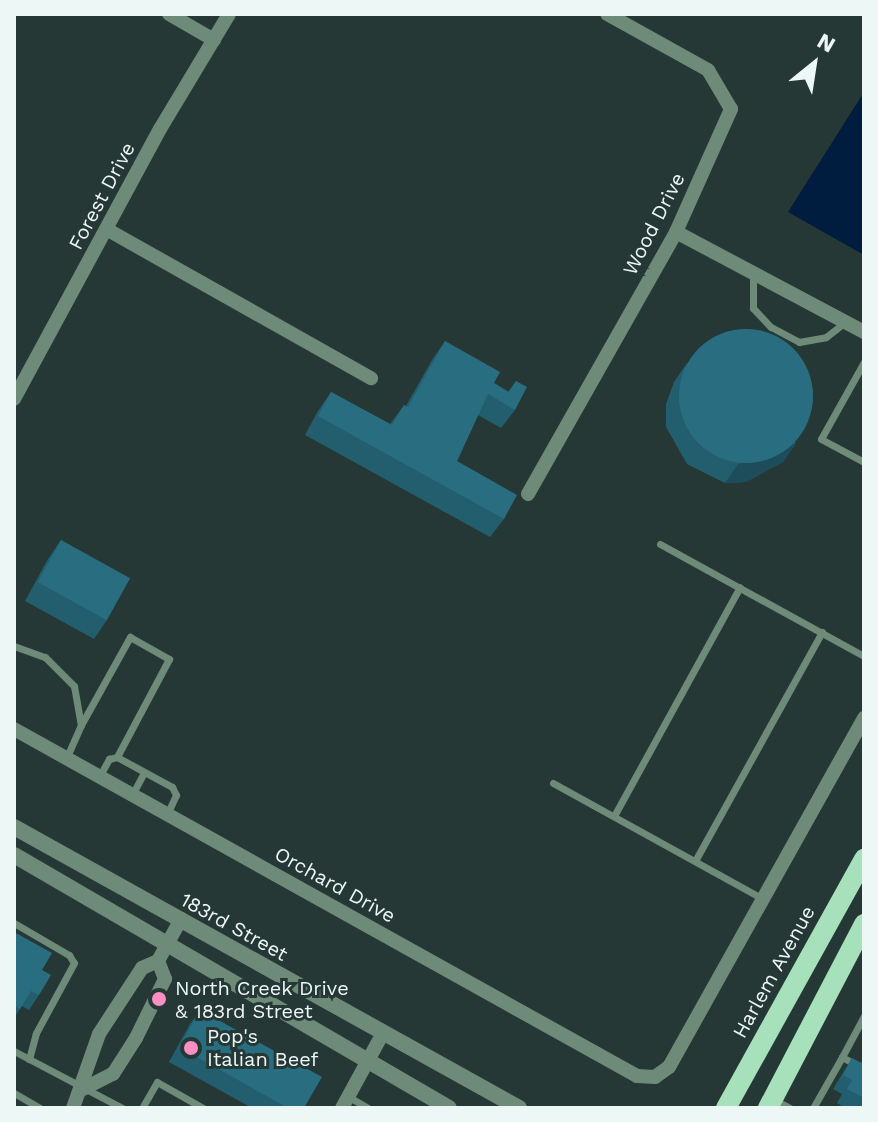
<!DOCTYPE html>
<html>
<head>
<meta charset="utf-8">
<style>
  body { margin:0 }
  #map { position:relative; width:878px; height:1122px; overflow:hidden; background:#263836; font-family:"Work Sans",sans-serif }
  div>[style] { position:absolute }
  .water>* { inset:0; background:#001c3e }
  .service>* { height:7px; margin:-3.5px; padding:0 3.5px; transform-origin:3.5px; border-radius:3.5px; background:#6e8a78 }
  .minor>* { height:14px; margin:-7px; padding:0 7px; transform-origin:7px; border-radius:7px; background:#6e8a78 }
  .tertiary>* { height:16px; margin:-8px; padding:0 8px; transform-origin:8px; border-radius:8px; background:#6e8a78 }
  .primary>* { height:20px; margin:-10px; padding:0 10px; transform-origin:10px; border-radius:10px; background:#a6e1bc }
  .wall>* { inset:0; background:#235e6f }
  .shaded-wall>* { inset:0; background:#1d4c5a }
  .building>* { inset:0; background:#296d81; transform-origin:0 0 }
  .round { border-radius:50% }
  .dots>* { width:22px; height:22px; translate:-50% -50%; box-sizing:border-box; border:4px solid #263836; border-radius:50% }
  span { translate:-50% -50%; white-space:nowrap; text-align:center; line-height:1.15; -webkit-text-stroke:6px #263836; paint-order:stroke }
  .street-label { font-size:20px; color:#ecf7f6 }
  .poi-label { font-size:20px; color:#ecf7f6 }
  .left { translate:0 -50%; text-align:left }
  .frame { position:absolute; inset:0; border:16px solid #ecf7f6; pointer-events:none }
  .north { position:absolute; left:774px; top:24px; width:80px; height:80px; -webkit-text-stroke:6px #263836; paint-order:stroke; rotate:30deg; font-size:22px; font-weight:700; line-height:32px; text-align:center; color:#ecf7f6 }
  .north::after { content:''; display:block; margin:auto; width:28px; height:36px; background:#ecf7f6; clip-path:polygon(50% 0,100% 100%,50% 72%,0 100%) }
</style>
</head>
<body>
<div id="map">
  <div class="water">
    <div style="clip-path:polygon(864px 92px,864px 255px,788px 212px)"></div>
  </div>
  <div class="service">
    <div style="left:753px;top:273px;width:35px;rotate:90deg"></div>
    <div style="left:753px;top:308px;width:26px;rotate:47deg"></div>
    <div style="left:771px;top:327px;width:32px;rotate:28deg"></div>
    <div style="left:799px;top:342px;width:27px;rotate:-10deg"></div>
    <div style="left:826px;top:337px;width:24px;rotate:-38deg"></div>
    <div style="left:864px;top:362px;width:88px;rotate:119.2deg"></div>
    <div style="left:821px;top:439px;width:49px;rotate:28.1deg"></div>
    <div style="left:660px;top:544px;width:233px;rotate:28.8deg"></div>
    <div style="left:14px;top:646px;width:33px;rotate:20deg"></div>
    <div style="left:45px;top:657px;width:41px;rotate:45deg"></div>
    <div style="left:74px;top:686px;width:40px;rotate:80deg"></div>
    <div style="left:81px;top:725px;width:35px;rotate:114deg"></div>
    <div style="left:81px;top:725px;width:101px;rotate:-60.9deg"></div>
    <div style="left:130px;top:637px;width:45px;rotate:29.4deg"></div>
    <div style="left:169px;top:659px;width:111px;rotate:118deg"></div>
    <div style="left:99px;top:777px;width:21px;rotate:-61deg"></div>
    <div style="left:109px;top:759px;width:8px;rotate:-14deg"></div>
    <div style="left:117px;top:757px;width:63px;rotate:28.6deg"></div>
    <div style="left:172px;top:787px;width:9px;rotate:63deg"></div>
    <div style="left:176px;top:795px;width:21px;rotate:115deg"></div>
    <div style="left:553px;top:783px;width:240px;rotate:28.9deg"></div>
    <div style="left:132px;top:795px;width:26px;rotate:-62deg"></div>
    <div style="left:614px;top:816px;width:261px;rotate:-61.2deg"></div>
    <div style="left:695px;top:861px;width:262px;rotate:-61deg"></div>
    <div style="left:14px;top:923px;width:64px;rotate:30.2deg"></div>
    <div style="left:69px;top:955px;width:9px;rotate:58deg"></div>
    <div style="left:74px;top:963px;width:80px;rotate:118.5deg"></div>
    <div style="left:36px;top:1033px;width:27px;rotate:105deg"></div>
    <div style="left:864px;top:1016px;width:47px;rotate:118.2deg"></div>
    <div style="left:842px;top:1057px;width:25px;rotate:29deg"></div>
    <div style="left:14px;top:1051px;width:122px;rotate:27.8deg"></div>
    <div style="left:14px;top:1093px;width:30px;rotate:30deg"></div>
    <div style="left:349px;top:1097px;width:22px;rotate:30deg"></div>
    <div style="left:775px;top:1100px;width:17px;rotate:28deg"></div>
    <div style="left:142px;top:1108px;width:30px;rotate:-60deg"></div>
    <div style="left:157px;top:1082px;width:53px;rotate:29.5deg"></div>
    <div style="left:813px;top:1108px;width:59px;rotate:-60.4deg"></div>
  </div>
  <div class="minor">
    <div style="left:169px;top:14px;width:52px;rotate:30deg"></div>
    <div style="left:108px;top:230px;width:302px;rotate:29.4deg"></div>
    <div style="left:676px;top:232px;width:213px;rotate:28deg"></div>
    <div style="left:14px;top:399px;width:307px;rotate:-61.6deg"></div>
    <div style="left:160px;top:129px;width:134px;rotate:-59deg"></div>
    <div style="left:528px;top:494px;width:301px;rotate:-60.5deg"></div>
    <div style="left:676px;top:232px;width:135px;rotate:-65.9deg"></div>
    <div style="left:731px;top:109px;width:45px;rotate:-120.5deg"></div>
    <div style="left:708px;top:70px;width:115px;rotate:-151deg"></div>
    <div style="left:14px;top:729px;width:713px;rotate:29.12deg"></div>
    <div style="left:637px;top:1076px;width:18px;rotate:3deg"></div>
    <div style="left:655px;top:1077px;width:17px;rotate:-36deg"></div>
    <div style="left:669px;top:1067px;width:400px;rotate:-60.8deg"></div>
    <div style="left:83px;top:1089px;width:34px;rotate:-27deg"></div>
    <div style="left:113px;top:1074px;width:43px;rotate:-57.4deg"></div>
    <div style="left:136px;top:1038px;width:66px;rotate:-63.8deg"></div>
    <div style="left:165px;top:979px;width:19px;rotate:-111deg"></div>
    <div style="left:73px;top:1108px;width:78px;rotate:-70.6deg"></div>
    <div style="left:99px;top:1034px;width:79px;rotate:-56.9deg"></div>
    <div style="left:142px;top:968px;width:17px;rotate:-24deg"></div>
    <div style="left:158px;top:961px;width:48px;rotate:-61.3deg"></div>
    <div style="left:342px;top:1108px;width:85px;rotate:-61.3deg"></div>
  </div>
  <div class="tertiary">
    <div style="left:14px;top:827px;width:578px;rotate:29.09deg"></div>
    <div style="left:14px;top:855px;width:503px;rotate:30.18deg"></div>
  </div>
  <div class="primary">
    <div style="left:726px;top:1108px;width:285px;rotate:-61deg"></div>
    <div style="left:768px;top:1108px;width:208px;rotate:-62.4deg"></div>
  </div>
  <div class="wall">
    <div style="clip-path:polygon(445px 341px,494px 383px,508px 392px,516px 381px,515px 410px,501px 428px,478px 415px,457px 461px,504px 519px,490px 537px,305px 435px,318px 411px,331px 392px,390px 424px,404px 405px,406px 406px,432px 360px)"></div>
    <div style="clip-path:polygon(687px 363px,796px 443px,783px 462px,746px 482px,725px 483px,687px 464px,666px 427px,666px 404px,674px 382px)"></div>
    <div style="clip-path:polygon(61px 540px,107px 620px,94px 639px,25px 601px,48px 559px)"></div>
    <div style="clip-path:polygon(14px 932px,42px 970px,39px 995px,29px 1010px,22px 1006px,14px 1018px)"></div>
    <div style="clip-path:polygon(200px 1010px,304px 1108px,252px 1108px,169px 1062px,190px 1024px)"></div>
    <div style="clip-path:polygon(852px 1058px,861px 1063px,864px 1058px,864px 1108px,845px 1108px,837px 1103px,842px 1094px,833px 1089px)"></div>
  </div>
  <div class="shaded-wall">
    <div style="clip-path:polygon(796px 443px,783px 462px,746px 482px,725px 483px,738px 464px)"></div>
  </div>
  <div class="building">
    <div class="round" style="left:679px;top:329px;width:134px;height:134px"></div>
    <div style="clip-path:polygon(445px 341px,500px 372px,494px 383px,509px 392px,516px 381px,527px 387px,515px 410px,488px 394px,457px 461px,517px 495px,504px 519px,318px 416px,331px 392px,392px 425px,404px 405px,408px 407px)"></div>
    <div style="left:61px;top:540px;width:79px;height:48px;rotate:29deg"></div>
    <div style="clip-path:polygon(14px 932px,52px 953px,42px 970px,51px 975px,39px 995px,31px 991px,20px 1009px,14px 1005px)"></div>
    <div style="clip-path:polygon(200px 1010px,322px 1077px,304px 1108px,288px 1108px,179px 1047px)"></div>
    <div style="clip-path:polygon(852px 1058px,861px 1063px,864px 1058px,864px 1098px,847px 1089px,852px 1080px,843px 1075px)"></div>
  </div>
  <div class="dots">
    <div style="left:159px;top:999px;background:#fb8fc4"></div>
    <div style="left:191px;top:1048px;background:#fb8fc4"></div>
  </div>
  <div class="street-label">
    <span style="left:102px;top:196px;rotate:-62deg">Forest Drive</span>
    <span style="left:654px;top:224px;rotate:-63deg">Wood Drive</span>
    <span style="left:335px;top:885px;rotate:29deg">Orchard Drive</span>
    <span style="left:234px;top:927px;rotate:29deg">183rd Street</span>
    <span style="left:774px;top:972px;rotate:-61deg">Harlem Avenue</span>
  </div>
  <div class="poi-label">
    <span class="left" style="left:175px;top:1000px">North Creek Drive<br>&amp; 183rd Street</span>
    <span class="left" style="left:207px;top:1048px">Pop's<br>Italian Beef</span>
  </div>
  <div class="frame"></div>
  <div class="north">N</div>
</div>
</body>
</html>
